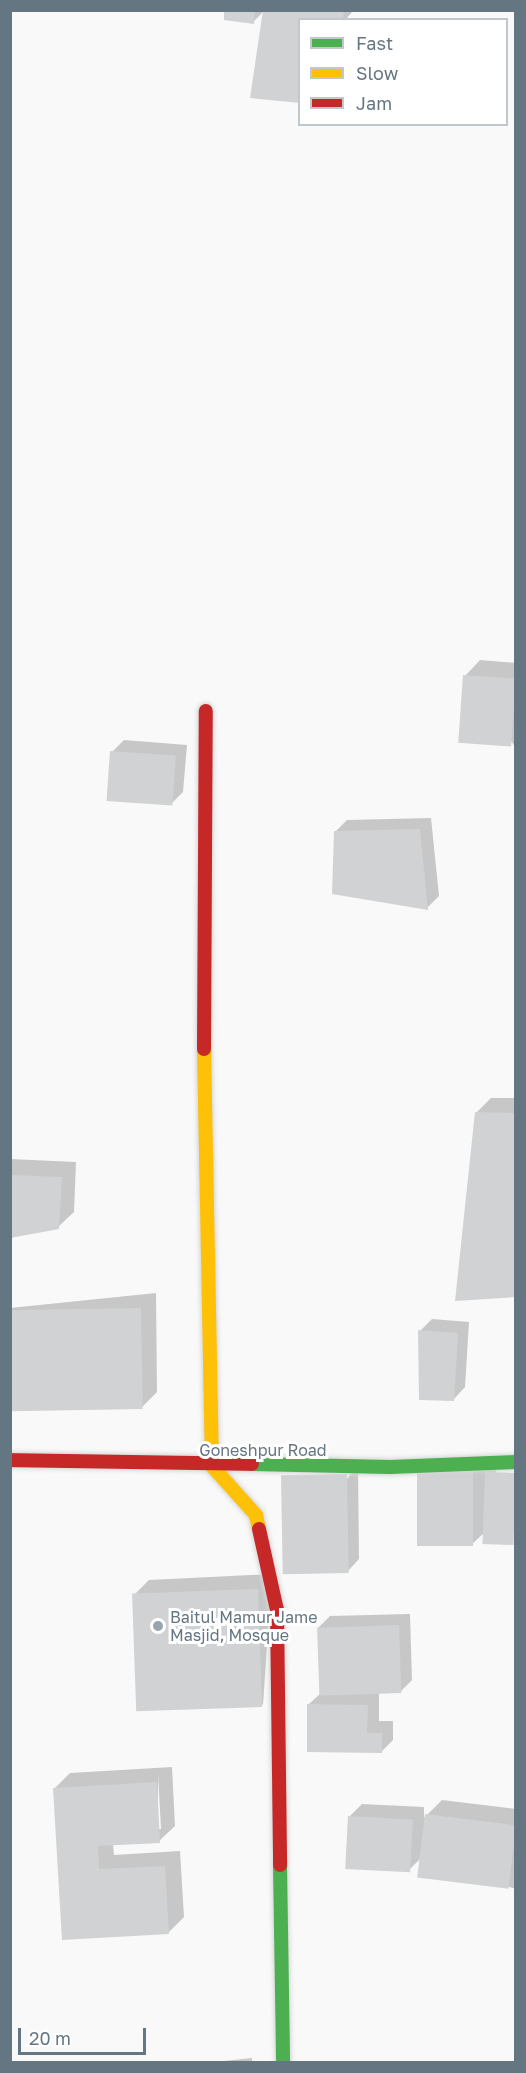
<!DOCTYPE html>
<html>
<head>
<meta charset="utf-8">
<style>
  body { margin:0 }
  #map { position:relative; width:526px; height:2073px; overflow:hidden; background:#f9f9f9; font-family:"Golos Text",sans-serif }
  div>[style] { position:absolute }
  .shadow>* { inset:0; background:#0003 }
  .building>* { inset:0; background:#d0d2d3; transform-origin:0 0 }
  .roads { filter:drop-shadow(0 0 2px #d5d6d7) drop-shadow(0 0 2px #d5d6d7) }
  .fast>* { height:14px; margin:-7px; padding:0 7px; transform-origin:7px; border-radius:7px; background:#4caf50 }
  .slow>* { height:14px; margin:-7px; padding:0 7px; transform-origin:7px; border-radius:7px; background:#ffc107 }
  .jam>* { height:14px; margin:-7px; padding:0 7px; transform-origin:7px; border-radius:7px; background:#c62828 }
  .dots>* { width:16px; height:16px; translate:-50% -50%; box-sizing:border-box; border:3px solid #fff; border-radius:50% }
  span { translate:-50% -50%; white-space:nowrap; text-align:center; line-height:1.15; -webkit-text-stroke:6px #fff; paint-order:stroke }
  .street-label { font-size:16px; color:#657683 }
  .poi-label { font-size:16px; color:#657683 }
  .left { translate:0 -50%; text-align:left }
  .frame { position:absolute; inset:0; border:12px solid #657683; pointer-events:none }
  .legend { position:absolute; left:298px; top:18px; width:210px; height:108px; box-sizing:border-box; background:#fff; border:2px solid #c1c8cd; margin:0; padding:8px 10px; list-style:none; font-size:18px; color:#657683 }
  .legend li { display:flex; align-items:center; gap:12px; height:30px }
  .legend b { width:30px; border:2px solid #c1c8cd }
  .scale { position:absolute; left:18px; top:2028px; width:128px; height:27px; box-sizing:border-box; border:3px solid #657683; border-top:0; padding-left:8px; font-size:18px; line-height:21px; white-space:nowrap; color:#657683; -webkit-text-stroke:4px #fff; paint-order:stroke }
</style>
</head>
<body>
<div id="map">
  <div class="shadow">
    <div style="clip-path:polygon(225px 10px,354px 10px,345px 20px,300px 20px,264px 11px,253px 22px)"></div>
    <div style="clip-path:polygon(480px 660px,516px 663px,516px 748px,465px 676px)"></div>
    <div style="clip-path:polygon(124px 740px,187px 745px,183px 792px,171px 804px,112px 752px)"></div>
    <div style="clip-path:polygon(431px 818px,439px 896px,427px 908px,335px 832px,347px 820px)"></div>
    <div style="clip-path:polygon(491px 1098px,516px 1098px,516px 1295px,476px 1113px)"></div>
    <div style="clip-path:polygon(10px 1159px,76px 1162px,74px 1212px,58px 1227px,10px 1237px)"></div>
    <div style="clip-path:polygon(156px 1293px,157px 1392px,141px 1408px,10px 1410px,10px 1308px)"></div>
    <div style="clip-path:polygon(432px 1319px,469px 1322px,465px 1387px,454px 1399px,420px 1331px)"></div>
    <div style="clip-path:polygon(516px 1364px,516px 1398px,514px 1398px)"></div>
    <div style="clip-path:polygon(498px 1461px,485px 1532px,471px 1545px,419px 1470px)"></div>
    <div style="clip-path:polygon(358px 1463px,359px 1559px,348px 1571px,284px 1572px)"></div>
    <div style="clip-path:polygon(272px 1574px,263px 1705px,133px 1596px,149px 1580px)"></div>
    <div style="clip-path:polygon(410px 1614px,412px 1680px,400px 1692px,379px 1692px,379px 1721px,393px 1721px,393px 1740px,381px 1752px,309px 1704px,320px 1694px,318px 1628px,330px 1616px)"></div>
    <div style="clip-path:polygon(evenodd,172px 1767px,175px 1826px,159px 1841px,113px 1844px,114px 1855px,180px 1851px,184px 1917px,168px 1933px,64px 1939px,55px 1788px,70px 1773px,172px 1767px,158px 1774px,161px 1829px,158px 1829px,158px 1774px)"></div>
    <div style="clip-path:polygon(442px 1800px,516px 1809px,516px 1889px,420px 1859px,410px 1869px,350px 1816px,362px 1804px,424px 1807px,424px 1818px)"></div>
    <div style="clip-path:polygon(252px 2058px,252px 2062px,214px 2062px)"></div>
  </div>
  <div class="building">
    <div style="clip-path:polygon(224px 10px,255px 10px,254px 24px,224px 20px)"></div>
    <div style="clip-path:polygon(263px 10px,344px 10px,343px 20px,300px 20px,300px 103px,250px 98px)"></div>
    <div style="left:463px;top:675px;width:53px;height:68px;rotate:4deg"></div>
    <div style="left:110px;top:751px;width:66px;height:50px;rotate:4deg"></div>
    <div style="clip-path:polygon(420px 829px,428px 910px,332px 894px,334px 831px)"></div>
    <div style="clip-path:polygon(475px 1112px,516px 1113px,516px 1297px,455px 1301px)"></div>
    <div style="clip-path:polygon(10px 1175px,62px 1177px,59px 1229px,10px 1238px)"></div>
    <div style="left:141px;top:1308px;width:101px;height:132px;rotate:89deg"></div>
    <div style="clip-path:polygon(418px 1330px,458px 1333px,454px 1401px,419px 1400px)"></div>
    <div style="left:417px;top:1470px;width:56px;height:76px"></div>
    <div style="left:485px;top:1472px;width:31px;height:72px;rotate:2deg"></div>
    <div style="left:347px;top:1474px;width:99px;height:66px;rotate:89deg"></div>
    <div style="left:258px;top:1589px;width:118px;height:126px;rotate:88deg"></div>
    <div style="left:399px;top:1625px;width:68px;height:82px;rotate:88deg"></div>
    <div style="clip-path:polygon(307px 1704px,368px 1705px,367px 1733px,382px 1733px,382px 1753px,307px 1752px)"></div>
    <div style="clip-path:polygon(157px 1782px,160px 1843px,98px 1846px,99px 1869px,165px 1866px,169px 1934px,62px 1940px,53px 1788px)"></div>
    <div style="left:425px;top:1814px;width:92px;height:64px;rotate:7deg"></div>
    <div style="left:348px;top:1816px;width:65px;height:53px;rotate:3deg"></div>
  </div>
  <div class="roads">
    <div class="fast">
      <div style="left:252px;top:1464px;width:138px;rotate:1.2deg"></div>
      <div style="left:390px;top:1467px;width:126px;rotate:-2.3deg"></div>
      <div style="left:280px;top:1865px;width:197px;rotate:89.1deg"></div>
    </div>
    <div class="slow">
      <div style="left:204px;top:1049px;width:417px;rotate:88.9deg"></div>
      <div style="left:212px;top:1466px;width:66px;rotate:48.1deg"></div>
      <div style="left:256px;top:1515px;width:14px;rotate:78deg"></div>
    </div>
    <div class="jam">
      <div style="left:204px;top:1049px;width:338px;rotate:-89.7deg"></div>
      <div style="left:10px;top:1460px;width:242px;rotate:0.9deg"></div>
      <div style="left:259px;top:1529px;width:83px;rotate:77.5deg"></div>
      <div style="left:277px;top:1610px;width:255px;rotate:89.3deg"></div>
    </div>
  </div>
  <div class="dots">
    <div style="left:158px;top:1626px;background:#99a4ac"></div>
  </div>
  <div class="street-label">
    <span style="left:263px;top:1450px">Goneshpur Road</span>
  </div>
  <div class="poi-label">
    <span class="left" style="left:170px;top:1626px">Baitul Mamur Jame<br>Masjid, Mosque</span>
  </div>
  <div class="frame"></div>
  <ul class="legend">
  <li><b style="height:8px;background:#4caf50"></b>Fast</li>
  <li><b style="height:8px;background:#ffc107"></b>Slow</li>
  <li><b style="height:8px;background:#c62828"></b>Jam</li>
  </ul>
  <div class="scale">20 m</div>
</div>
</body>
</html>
